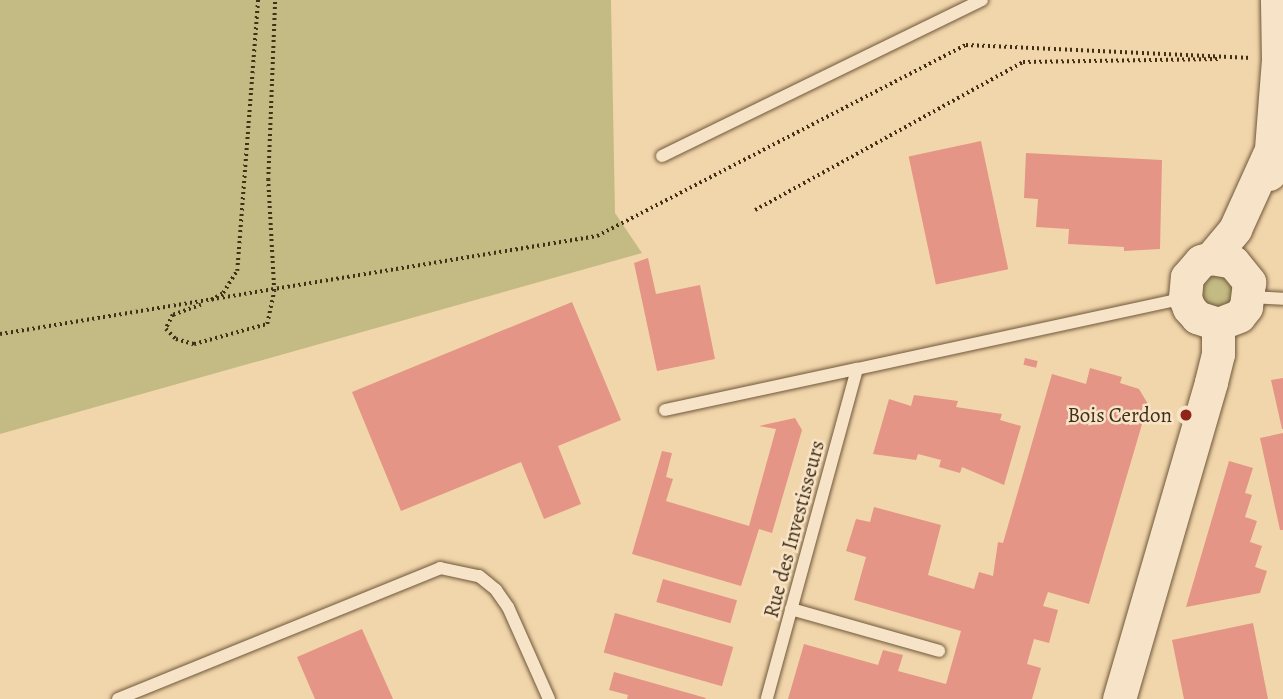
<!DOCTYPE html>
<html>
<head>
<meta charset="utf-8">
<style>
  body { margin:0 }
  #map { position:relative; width:1283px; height:699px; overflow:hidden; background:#f2d6ab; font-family:Alegreya,serif }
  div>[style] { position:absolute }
  .green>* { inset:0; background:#c3bb83 }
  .building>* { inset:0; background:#e49586; transform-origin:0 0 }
  .path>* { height:3.5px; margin-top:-1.75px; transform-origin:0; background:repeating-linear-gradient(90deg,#432e16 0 2px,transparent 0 5.5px) }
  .roads { filter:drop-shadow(0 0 2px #6f583b) drop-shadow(0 0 2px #6f583b) }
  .lane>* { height:12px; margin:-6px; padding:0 6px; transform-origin:6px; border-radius:6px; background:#f7e4c8 }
  .secondary>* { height:33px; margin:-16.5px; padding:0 16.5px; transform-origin:16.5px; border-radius:16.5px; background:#f7e4c8 }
  .dots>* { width:19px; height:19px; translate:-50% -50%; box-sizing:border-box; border:4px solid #f7e4c8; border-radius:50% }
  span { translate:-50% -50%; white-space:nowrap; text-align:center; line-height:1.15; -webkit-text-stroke:5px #f7e4c8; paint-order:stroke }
  .poi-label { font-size:21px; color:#432e16 }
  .right { translate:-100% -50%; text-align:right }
  .street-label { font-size:21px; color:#432e16 }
</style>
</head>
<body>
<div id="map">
  <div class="green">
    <div style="clip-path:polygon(0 0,611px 0,615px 213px,642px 253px,0 434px)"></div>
    <div style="clip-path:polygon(1225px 266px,1239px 300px,1210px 311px,1195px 284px)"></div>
  </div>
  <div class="building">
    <div style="left:981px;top:141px;width:131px;height:74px;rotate:78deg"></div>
    <div style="clip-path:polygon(1026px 153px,1162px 160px,1160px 249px,1124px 251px,1124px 247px,1068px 244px,1069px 229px,1036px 227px,1038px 199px,1024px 198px)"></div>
    <div style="clip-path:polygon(648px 258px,656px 294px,700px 285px,715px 359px,657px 371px,634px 263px)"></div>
    <div style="clip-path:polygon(572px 302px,621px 420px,558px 446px,581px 504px,544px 519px,521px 462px,401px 511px,352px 392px)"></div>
    <div style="left:1025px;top:358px;width:13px;height:7px;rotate:13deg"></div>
    <div style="clip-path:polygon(1090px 368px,1122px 377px,1120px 383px,1139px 389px,1148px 404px,1089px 604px,1048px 592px,1043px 606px,1058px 610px,1049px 643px,1034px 639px,1027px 664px,1041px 668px,1032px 699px,788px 699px,804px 644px,878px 665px,883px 650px,903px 655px,898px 671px,946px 684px,961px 631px,854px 600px,866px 557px,846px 551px,856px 519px,870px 522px,874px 507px,941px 525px,928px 575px,974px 589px,979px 572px,993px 576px,998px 542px,1003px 543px,1052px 374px,1086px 384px)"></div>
    <div style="clip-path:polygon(1283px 378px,1283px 429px,1282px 429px,1271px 380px)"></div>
    <div style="clip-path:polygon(914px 395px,958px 401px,956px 407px,1002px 414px,1000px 420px,1021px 426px,1004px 485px,962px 467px,960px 473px,939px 467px,941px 460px,918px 454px,916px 460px,873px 454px,889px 399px,911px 406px)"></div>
    <div style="clip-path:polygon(795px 418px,802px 430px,772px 533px,759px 529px,741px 586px,632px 554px,662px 451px,672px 453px,666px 477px,673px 479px,666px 501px,749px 526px,776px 429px,759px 426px)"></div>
    <div style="clip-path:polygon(1283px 433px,1283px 530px,1280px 530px,1260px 438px)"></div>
    <div style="clip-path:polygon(1229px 461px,1253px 468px,1245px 493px,1252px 495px,1245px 517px,1257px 521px,1250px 542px,1262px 546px,1255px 567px,1267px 571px,1260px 593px,1186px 607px)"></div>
    <div style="left:663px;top:579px;width:77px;height:24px;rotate:16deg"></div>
    <div style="left:615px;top:613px;width:123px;height:41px;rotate:16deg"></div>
    <div style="clip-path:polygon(1253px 623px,1268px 699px,1184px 699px,1172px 640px)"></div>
    <div style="clip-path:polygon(362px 629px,393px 699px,315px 699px,297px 657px)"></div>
    <div style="clip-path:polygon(614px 672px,706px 698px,705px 699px,627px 699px,628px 695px,609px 690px)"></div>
  </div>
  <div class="path">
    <div style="left:755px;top:210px;width:306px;rotate:-28.9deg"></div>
    <div style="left:1023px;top:62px;width:196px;rotate:-0.9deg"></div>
    <div style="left:211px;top:300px;width:14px;rotate:-30deg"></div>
    <div style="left:223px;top:293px;width:26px;rotate:-58deg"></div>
    <div style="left:237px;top:271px;width:272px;rotate:-85.6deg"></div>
    <div style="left:201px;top:305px;width:30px;rotate:160deg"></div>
    <div style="left:173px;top:315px;width:16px;rotate:117deg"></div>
    <div style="left:166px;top:329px;width:14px;rotate:45deg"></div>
    <div style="left:176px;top:339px;width:19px;rotate:16deg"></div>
    <div style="left:194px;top:344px;width:76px;rotate:-15.3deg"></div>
    <div style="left:267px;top:324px;width:34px;rotate:-78deg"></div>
    <div style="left:274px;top:291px;width:111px;rotate:-93.1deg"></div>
    <div style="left:268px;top:180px;width:180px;rotate:-87.8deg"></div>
    <div style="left:0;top:334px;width:605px;rotate:-9.32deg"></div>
    <div style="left:597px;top:236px;width:416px;rotate:-27.4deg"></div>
    <div style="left:966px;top:45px;width:286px;rotate:2.6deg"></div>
  </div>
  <div class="roads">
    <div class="lane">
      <div style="left:662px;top:156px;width:356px;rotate:-26deg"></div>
      <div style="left:1250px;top:297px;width:33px;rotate:3deg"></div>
      <div style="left:857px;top:369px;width:336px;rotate:-12.2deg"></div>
      <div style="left:665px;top:410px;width:196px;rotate:-12.1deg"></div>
      <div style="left:857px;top:369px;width:342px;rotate:105.3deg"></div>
      <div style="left:791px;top:609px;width:154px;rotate:15.8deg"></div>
      <div style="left:118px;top:699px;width:348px;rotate:-22.1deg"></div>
      <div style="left:440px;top:568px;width:40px;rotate:12deg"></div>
      <div style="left:479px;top:576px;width:22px;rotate:39deg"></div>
      <div style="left:496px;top:590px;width:21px;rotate:55deg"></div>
      <div style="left:508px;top:607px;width:101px;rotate:66deg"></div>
    </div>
    <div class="secondary">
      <div style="left:1269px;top:174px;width:115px;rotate:-85.5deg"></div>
      <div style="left:1278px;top:59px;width:59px;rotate:-91deg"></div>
      <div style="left:1211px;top:258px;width:22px;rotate:10deg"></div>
      <div style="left:1233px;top:262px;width:26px;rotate:51deg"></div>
      <div style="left:1249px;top:282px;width:25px;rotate:97deg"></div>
      <div style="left:1246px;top:307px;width:11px;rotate:128deg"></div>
      <div style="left:1239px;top:316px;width:22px;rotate:159deg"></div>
      <div style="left:1218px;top:324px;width:22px;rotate:-162deg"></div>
      <div style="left:1197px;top:317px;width:12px;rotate:-132deg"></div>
      <div style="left:1189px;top:308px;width:11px;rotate:-112deg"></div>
      <div style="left:1185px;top:298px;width:21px;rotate:-85deg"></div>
      <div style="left:1187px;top:277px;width:21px;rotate:-49deg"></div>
      <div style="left:1201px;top:261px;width:10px;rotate:-17deg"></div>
      <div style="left:1211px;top:258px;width:38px;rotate:-50deg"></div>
      <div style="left:1235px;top:229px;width:82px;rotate:-65.6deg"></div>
      <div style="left:1119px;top:699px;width:330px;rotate:-73.8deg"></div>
      <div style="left:1211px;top:382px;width:29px;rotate:-76deg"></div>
      <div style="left:1218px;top:354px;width:30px;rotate:-90deg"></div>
    </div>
  </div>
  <div class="dots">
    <div style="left:1186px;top:415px;background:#8f2418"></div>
  </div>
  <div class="poi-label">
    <span class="right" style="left:1172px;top:415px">Bois Cerdon</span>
  </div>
  <div class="street-label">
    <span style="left:794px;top:529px;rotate:-75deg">Rue des Investisseurs</span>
  </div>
</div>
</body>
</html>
